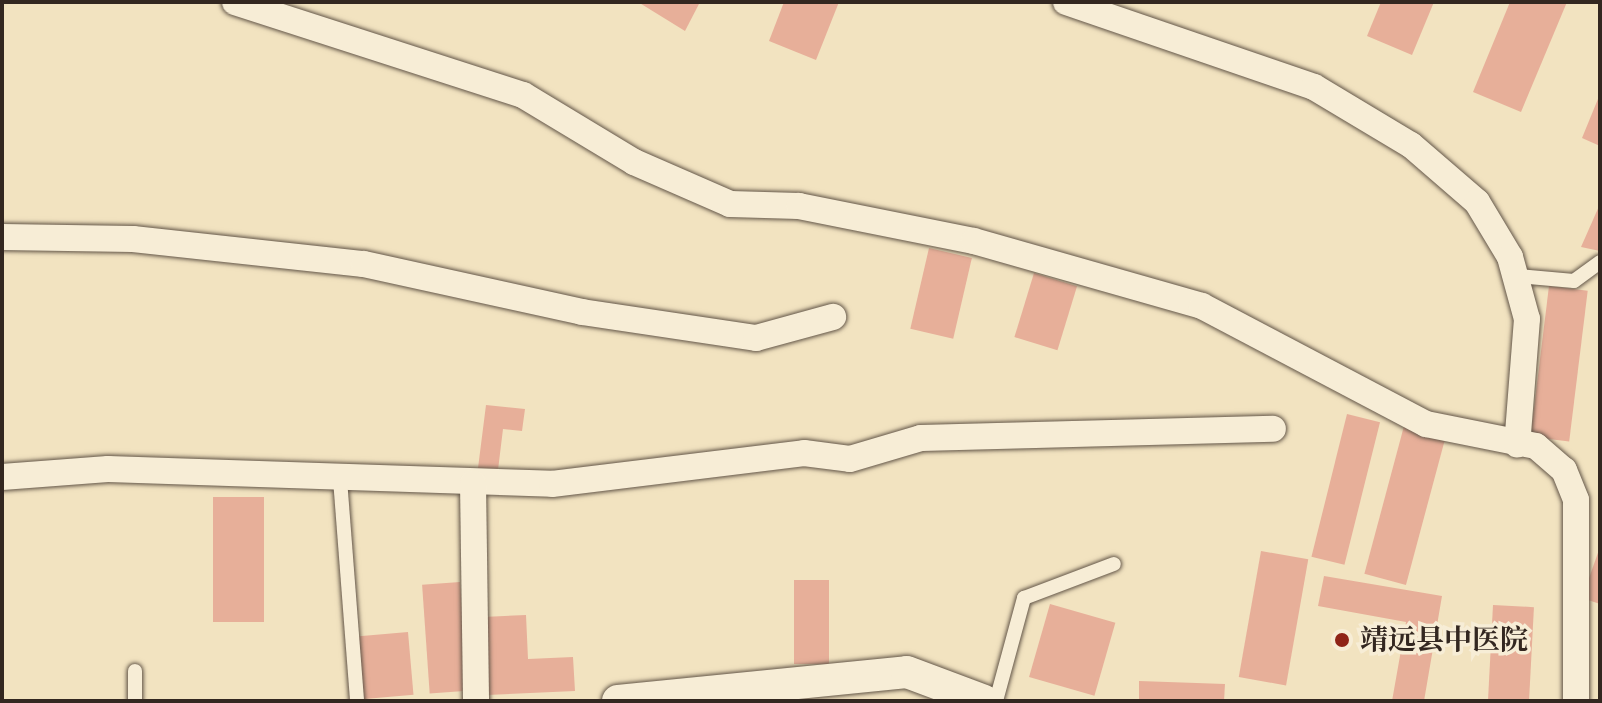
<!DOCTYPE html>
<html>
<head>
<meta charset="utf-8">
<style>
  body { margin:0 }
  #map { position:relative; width:1602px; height:703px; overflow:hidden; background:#f2e3c0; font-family:"IM FELL Great Primer","Noto Serif SC",serif }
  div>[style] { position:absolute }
  .building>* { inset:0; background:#e7af99; transform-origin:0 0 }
  .roads { filter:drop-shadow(0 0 2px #635648) drop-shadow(0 0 2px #635648) }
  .service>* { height:14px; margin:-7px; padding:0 7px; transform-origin:7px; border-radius:7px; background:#f7edd6 }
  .minor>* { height:26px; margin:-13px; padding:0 13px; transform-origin:13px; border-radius:13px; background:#f7edd6 }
  .tertiary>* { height:32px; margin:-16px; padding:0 16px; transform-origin:16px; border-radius:16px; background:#f7edd6 }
  .dots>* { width:22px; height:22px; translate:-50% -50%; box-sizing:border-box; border:4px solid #f7edd6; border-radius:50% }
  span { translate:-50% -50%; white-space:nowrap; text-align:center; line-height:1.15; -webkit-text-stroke:7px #f7edd6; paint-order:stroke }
  .poi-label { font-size:28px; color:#332720; font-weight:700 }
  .left { translate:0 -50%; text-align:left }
  .frame { position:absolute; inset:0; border:4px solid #332720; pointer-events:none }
</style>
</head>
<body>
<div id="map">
  <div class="building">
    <div style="clip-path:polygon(638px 2px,700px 2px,685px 31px)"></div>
    <div style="clip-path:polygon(784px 2px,839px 2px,816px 60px,769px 41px)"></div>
    <div style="clip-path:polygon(1381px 2px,1434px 2px,1412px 55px,1367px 36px)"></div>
    <div style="clip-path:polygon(1510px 2px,1567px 2px,1521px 112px,1473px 92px)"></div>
    <div style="clip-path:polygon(1600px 94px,1600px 146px,1582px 138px)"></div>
    <div style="clip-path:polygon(1600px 204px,1600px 251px,1581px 247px)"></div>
    <div style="left:929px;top:248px;width:44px;height:83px;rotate:13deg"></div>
    <div style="left:1034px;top:273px;width:45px;height:67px;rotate:17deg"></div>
    <div style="left:1549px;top:286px;width:39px;height:152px;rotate:7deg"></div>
    <div style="clip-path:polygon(486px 405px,525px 409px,522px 431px,503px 429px,498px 470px,478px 468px)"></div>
    <div style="left:1347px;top:414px;width:34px;height:147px;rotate:14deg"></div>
    <div style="left:1404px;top:426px;width:43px;height:153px;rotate:15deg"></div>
    <div style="left:264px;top:497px;width:125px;height:51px;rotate:90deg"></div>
    <div style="clip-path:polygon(1600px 547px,1600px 604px,1582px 598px)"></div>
    <div style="left:1261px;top:551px;width:48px;height:128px;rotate:10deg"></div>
    <div style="clip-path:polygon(1324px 576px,1442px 596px,1424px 701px,1392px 701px,1406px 622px,1318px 606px)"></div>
    <div style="left:794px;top:580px;width:35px;height:84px"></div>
    <div style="left:460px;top:582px;width:109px;height:38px;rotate:86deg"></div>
    <div style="left:1050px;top:604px;width:68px;height:76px;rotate:16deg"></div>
    <div style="left:1493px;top:605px;width:41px;height:96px;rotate:3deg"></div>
    <div style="clip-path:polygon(526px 615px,528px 659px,573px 657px,575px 691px,487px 695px,483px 617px)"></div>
    <div style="left:408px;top:632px;width:63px;height:52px;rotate:85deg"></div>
    <div style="clip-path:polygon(1139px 681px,1225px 684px,1224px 701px,1139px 701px)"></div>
  </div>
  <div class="roads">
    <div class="service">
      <div style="left:1518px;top:276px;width:56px;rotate:5.1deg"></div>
      <div style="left:1574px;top:281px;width:32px;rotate:-36deg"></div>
      <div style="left:340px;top:479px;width:223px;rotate:85.6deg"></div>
      <div style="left:135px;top:671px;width:30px;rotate:90deg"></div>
      <div style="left:996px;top:701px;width:107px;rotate:-74.8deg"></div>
      <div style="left:1024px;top:598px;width:96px;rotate:-20.7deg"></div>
    </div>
    <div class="minor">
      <div style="left:235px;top:2px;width:303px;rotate:17.9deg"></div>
      <div style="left:523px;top:95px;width:130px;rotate:31.1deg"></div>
      <div style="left:634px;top:162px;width:105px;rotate:23.6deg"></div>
      <div style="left:730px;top:204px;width:69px;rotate:1.7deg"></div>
      <div style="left:799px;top:206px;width:178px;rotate:11.3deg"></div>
      <div style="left:974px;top:241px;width:237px;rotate:15.9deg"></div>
      <div style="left:1202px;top:306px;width:253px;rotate:27.8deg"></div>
      <div style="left:1426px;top:424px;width:112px;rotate:11.3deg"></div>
      <div style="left:1536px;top:446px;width:37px;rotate:41deg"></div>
      <div style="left:1564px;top:470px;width:32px;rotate:68deg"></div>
      <div style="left:1576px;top:500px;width:201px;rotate:90deg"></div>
      <div style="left:1066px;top:2px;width:262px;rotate:18.9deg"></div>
      <div style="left:1314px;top:87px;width:113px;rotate:30.9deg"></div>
      <div style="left:1411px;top:145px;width:87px;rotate:40.8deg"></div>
      <div style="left:1477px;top:202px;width:64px;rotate:59deg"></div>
      <div style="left:1510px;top:257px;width:64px;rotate:74.7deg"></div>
      <div style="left:1527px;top:319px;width:126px;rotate:94.5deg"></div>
      <div style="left:2px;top:237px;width:131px;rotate:0.9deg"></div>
      <div style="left:133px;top:239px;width:232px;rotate:6.2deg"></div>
      <div style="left:364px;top:264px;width:223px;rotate:12.4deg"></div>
      <div style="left:582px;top:312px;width:176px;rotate:8.5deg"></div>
      <div style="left:756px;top:338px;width:80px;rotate:-15.3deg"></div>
      <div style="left:2px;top:477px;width:106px;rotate:-4.3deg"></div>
      <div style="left:108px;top:469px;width:444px;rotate:1.9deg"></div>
      <div style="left:552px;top:484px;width:254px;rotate:-7deg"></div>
      <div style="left:804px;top:453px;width:46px;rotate:7.4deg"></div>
      <div style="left:850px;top:459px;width:74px;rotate:-16.5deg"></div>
      <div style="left:921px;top:438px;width:352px;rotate:-1.5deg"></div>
      <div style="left:473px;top:483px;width:218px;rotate:89.2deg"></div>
    </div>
    <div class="tertiary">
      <div style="left:618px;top:701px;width:290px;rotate:-5.7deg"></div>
      <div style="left:907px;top:672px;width:82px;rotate:20.6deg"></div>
    </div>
  </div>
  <div class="dots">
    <div style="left:1342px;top:640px;background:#8f2418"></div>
  </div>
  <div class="poi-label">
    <span class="left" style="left:1360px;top:640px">靖远县中医院</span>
  </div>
  <div class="frame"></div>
</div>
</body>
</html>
